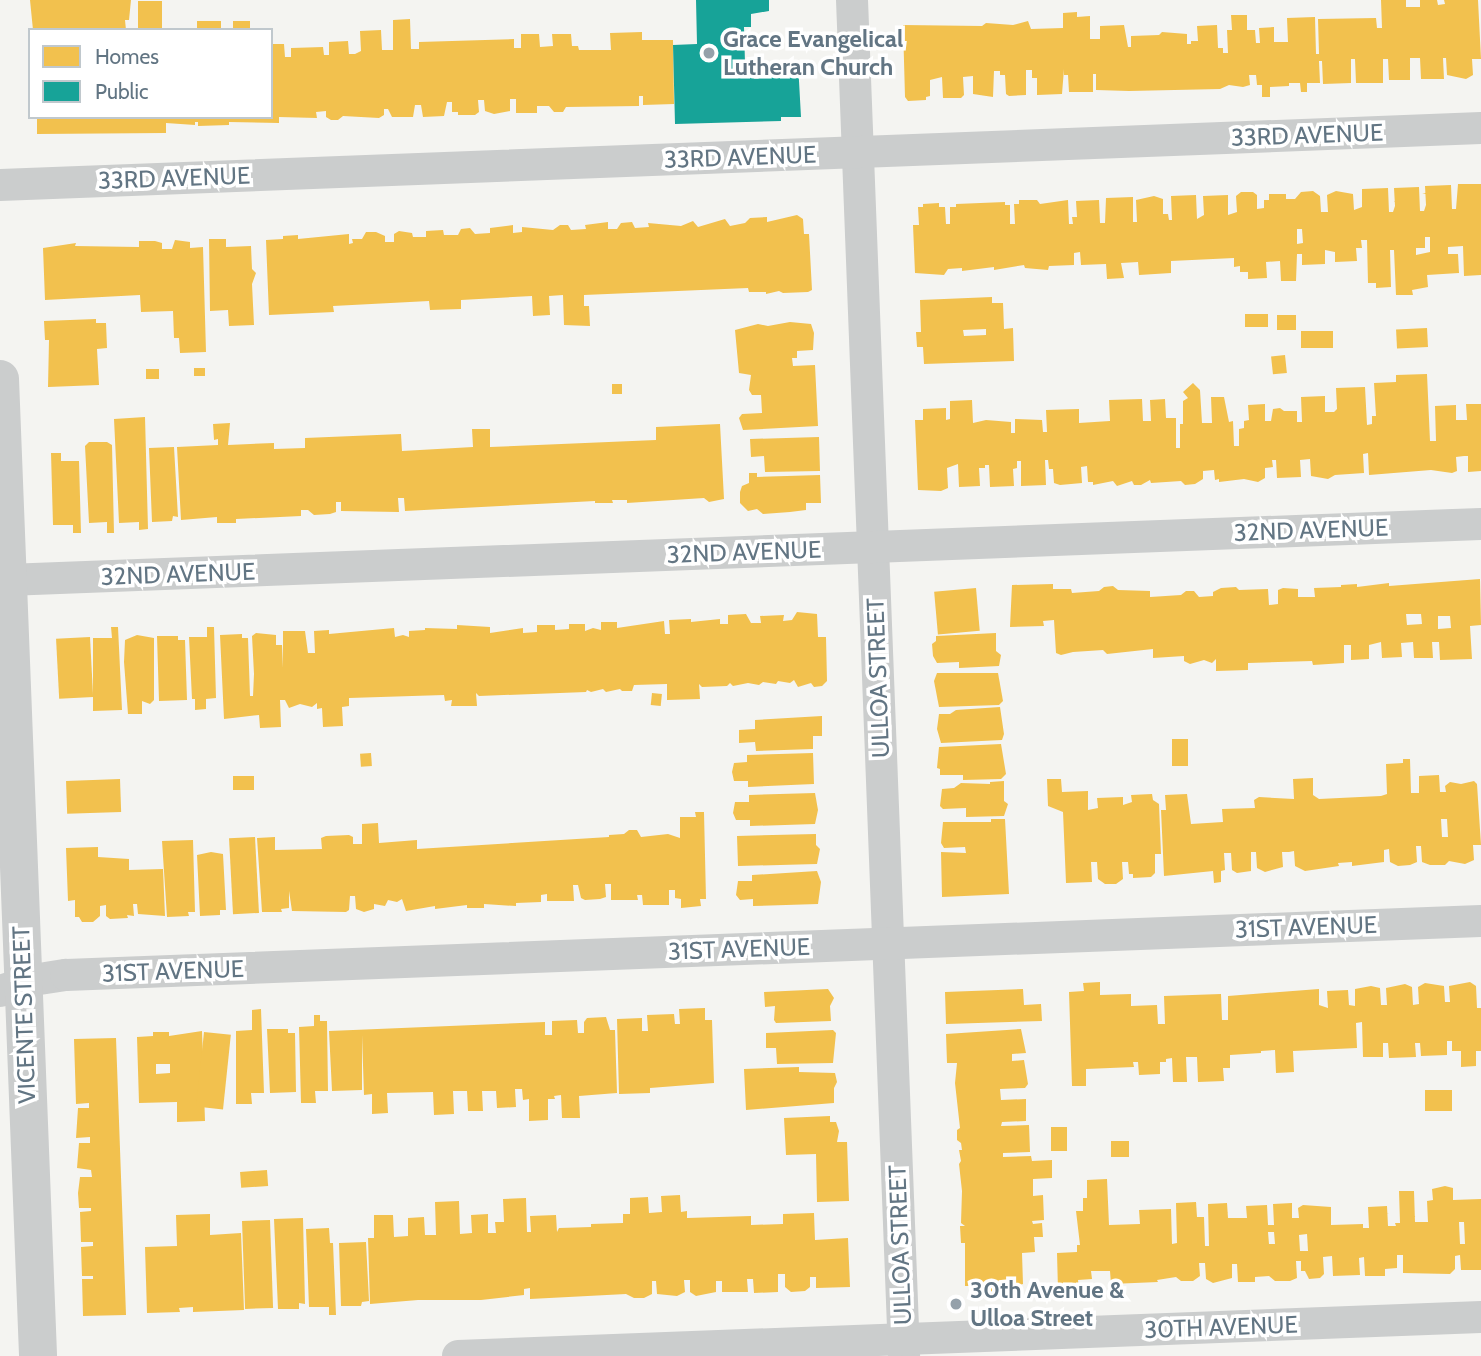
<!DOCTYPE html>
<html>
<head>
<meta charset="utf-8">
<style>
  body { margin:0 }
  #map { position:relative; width:1481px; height:1356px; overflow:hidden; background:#f4f4f1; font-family:Cabin,sans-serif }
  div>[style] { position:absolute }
  .homes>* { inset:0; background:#f2c14e; transform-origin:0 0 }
  .public>* { inset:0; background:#17a398 }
  .minor>* { height:32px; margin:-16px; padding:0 16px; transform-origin:16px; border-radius:16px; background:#cbcdcd }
  .tertiary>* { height:38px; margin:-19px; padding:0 19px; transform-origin:19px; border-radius:19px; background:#cbcdcd }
  .dots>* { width:19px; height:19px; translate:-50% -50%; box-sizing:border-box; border:4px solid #fff; border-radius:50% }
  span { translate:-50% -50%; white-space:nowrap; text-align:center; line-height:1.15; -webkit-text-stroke:7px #fff; paint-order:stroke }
  .poi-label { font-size:24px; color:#627583; font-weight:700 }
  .left { translate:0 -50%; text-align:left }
  .street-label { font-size:24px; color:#627583 }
  .legend { position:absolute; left:28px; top:28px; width:245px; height:91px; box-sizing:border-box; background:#fff; border:2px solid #c0c8cd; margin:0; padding:9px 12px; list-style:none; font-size:21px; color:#627583 }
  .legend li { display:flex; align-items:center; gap:14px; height:35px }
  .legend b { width:35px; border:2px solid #c0c8cd }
</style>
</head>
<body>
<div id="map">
  <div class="homes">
    <div style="clip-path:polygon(30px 0,131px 0,129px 20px,125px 20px,126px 30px,33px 30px)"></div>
    <div style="clip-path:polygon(1381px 0,1406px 0,1406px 7px,1420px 7px,1420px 0,1437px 0,1438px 5px,1445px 4px,1444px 0,1478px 0,1481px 59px,1472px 59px,1473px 75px,1466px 79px,1447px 75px,1446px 58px,1443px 58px,1444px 79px,1421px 79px,1420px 58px,1410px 58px,1410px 80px,1389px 80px,1388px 59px,1383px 59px,1383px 83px,1356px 83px,1355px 59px,1351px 59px,1351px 83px,1323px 84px,1322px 61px,1319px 61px,1320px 83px,1307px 83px,1307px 92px,1301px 92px,1300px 83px,1289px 83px,1289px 86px,1270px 87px,1270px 97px,1262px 97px,1262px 85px,1257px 85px,1256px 75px,1249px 75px,1250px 85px,1243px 87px,1229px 85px,1220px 89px,1129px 91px,1096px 90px,1096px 74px,1093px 74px,1093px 92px,1069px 92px,1068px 75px,1064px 75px,1064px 69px,1062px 94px,1037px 95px,1037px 78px,1032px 78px,1032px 70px,1026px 70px,1026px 95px,1009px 96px,1006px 94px,1005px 75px,1000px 75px,1000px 71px,994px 71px,993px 97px,973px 94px,973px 76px,963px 77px,964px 95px,961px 98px,943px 98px,942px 77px,930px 80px,930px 96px,926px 97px,926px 100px,908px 101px,905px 97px,903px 25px,982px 26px,986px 23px,1013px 25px,1028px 21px,1031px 29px,1063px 28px,1063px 13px,1077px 12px,1077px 17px,1090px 16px,1090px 39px,1100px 39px,1100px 26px,1124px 25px,1128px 47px,1131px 47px,1131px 36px,1159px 35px,1162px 32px,1187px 34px,1187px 44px,1191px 44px,1191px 41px,1198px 41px,1197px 26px,1217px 25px,1218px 48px,1223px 48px,1223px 53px,1228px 53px,1227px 30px,1232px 30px,1231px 15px,1247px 15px,1247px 30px,1255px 30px,1256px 43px,1260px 43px,1259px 28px,1274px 27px,1274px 42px,1288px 42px,1287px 18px,1315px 17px,1316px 54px,1319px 54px,1318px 19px,1376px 18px,1377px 28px,1382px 28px)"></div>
    <div style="left:138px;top:1px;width:24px;height:29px"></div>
    <div style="clip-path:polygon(410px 19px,411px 49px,419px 49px,419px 42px,514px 39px,514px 48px,521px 48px,521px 34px,539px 34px,540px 47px,553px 46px,552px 34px,571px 34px,572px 46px,578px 46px,579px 50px,611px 50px,610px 33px,642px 32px,642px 40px,673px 40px,674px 104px,643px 105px,643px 96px,639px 96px,639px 106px,566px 107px,563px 112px,554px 112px,549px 106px,537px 106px,537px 113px,516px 113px,516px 99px,510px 99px,510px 111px,494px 114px,485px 111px,484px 100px,478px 100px,479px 112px,475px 115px,458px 115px,458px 112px,452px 112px,452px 102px,447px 102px,444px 116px,423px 117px,421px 105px,415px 105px,413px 117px,392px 117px,388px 109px,384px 109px,384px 115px,379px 118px,343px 116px,338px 120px,331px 120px,326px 117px,326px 111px,316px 112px,317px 118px,279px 117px,279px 123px,229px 122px,229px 125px,198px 126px,198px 122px,195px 122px,195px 125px,166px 123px,166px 133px,37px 134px,37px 117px,271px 117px,271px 44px,284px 44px,285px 57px,291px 57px,291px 48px,323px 47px,324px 55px,329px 55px,329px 42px,348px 41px,349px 54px,355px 54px,361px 51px,360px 31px,381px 30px,382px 50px,393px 50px,393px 20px)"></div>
    <div style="left:221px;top:21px;width:9px;height:24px;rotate:90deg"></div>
    <div style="left:233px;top:21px;width:17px;height:9px"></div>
    <div style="clip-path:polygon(evenodd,1458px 184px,1481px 184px,1481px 275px,1464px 276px,1463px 246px,1448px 247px,1448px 254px,1458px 254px,1459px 273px,1427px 275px,1428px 287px,1412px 290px,1413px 295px,1396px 295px,1394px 250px,1390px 250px,1391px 287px,1376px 288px,1376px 283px,1368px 283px,1367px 240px,1361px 240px,1362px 248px,1356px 248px,1357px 261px,1335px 262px,1335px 252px,1325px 250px,1325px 264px,1302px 265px,1302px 254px,1297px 254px,1296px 281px,1281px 281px,1280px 261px,1266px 262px,1267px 278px,1248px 279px,1248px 272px,1240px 272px,1240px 266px,1234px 267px,1234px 258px,1171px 261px,1171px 273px,1139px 275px,1138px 262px,1121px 263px,1124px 278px,1107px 279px,1106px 264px,1081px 265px,1080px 252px,1074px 253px,1074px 265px,1049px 266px,1048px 270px,1025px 268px,1024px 265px,994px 270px,994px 267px,962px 271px,962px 268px,948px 269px,944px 275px,915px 273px,913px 225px,919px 225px,918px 207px,923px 207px,923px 204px,939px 203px,939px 207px,945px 207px,946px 224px,950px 224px,950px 207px,956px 207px,956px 204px,1005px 202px,1005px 205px,1010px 205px,1010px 224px,1015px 224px,1014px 204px,1019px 204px,1019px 200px,1037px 200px,1040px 204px,1068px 200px,1069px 224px,1073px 224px,1072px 217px,1077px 217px,1076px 201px,1099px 200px,1100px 223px,1105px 223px,1106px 198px,1133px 197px,1133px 222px,1137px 222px,1136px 200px,1154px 196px,1163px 199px,1163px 214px,1168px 214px,1169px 220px,1172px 220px,1171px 196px,1196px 195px,1197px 219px,1204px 215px,1203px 196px,1228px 195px,1228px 215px,1237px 212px,1236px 196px,1241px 192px,1253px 192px,1257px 195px,1257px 209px,1264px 208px,1264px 200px,1269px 200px,1269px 194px,1286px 194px,1286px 199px,1295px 199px,1301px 192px,1313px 191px,1320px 196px,1321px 212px,1328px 212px,1327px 195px,1336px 191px,1353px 194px,1354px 210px,1362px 207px,1362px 189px,1388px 188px,1389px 212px,1393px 212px,1395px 206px,1394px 188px,1419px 187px,1420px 211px,1424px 211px,1426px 205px,1425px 186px,1451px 185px,1452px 209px,1456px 209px,1458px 184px,1297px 229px,1302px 229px,1303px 243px,1297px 244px,1297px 229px,1458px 184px,1425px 237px,1430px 237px,1430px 252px,1416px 255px,1416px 248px,1425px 248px,1425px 237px)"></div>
    <div style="clip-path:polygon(797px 215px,803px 219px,804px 234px,809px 234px,812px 290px,808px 292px,783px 293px,779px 291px,766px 294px,766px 292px,749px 292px,748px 288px,584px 295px,584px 306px,589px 306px,590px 326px,564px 325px,563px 295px,549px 296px,550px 315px,533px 316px,532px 296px,461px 300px,461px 309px,430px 310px,429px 301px,333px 306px,334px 312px,269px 315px,266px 240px,283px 239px,283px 236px,298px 235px,298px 239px,349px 234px,349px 244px,353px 243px,352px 239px,362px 239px,366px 232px,376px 232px,385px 236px,385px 242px,394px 242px,394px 234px,399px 231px,412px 233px,413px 237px,426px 237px,426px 231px,443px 230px,444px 235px,458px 235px,461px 229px,470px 228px,475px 234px,490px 233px,490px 228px,513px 225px,513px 233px,522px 232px,522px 227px,553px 230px,560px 225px,568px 225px,571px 230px,586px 229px,585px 225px,608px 222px,608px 229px,617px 229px,621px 223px,632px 222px,635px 228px,649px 227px,648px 223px,681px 226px,693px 221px,698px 227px,725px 219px,730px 226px,745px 223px,750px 218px,767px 217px,767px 222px)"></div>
    <div style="clip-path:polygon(209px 239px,226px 239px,226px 247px,251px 246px,252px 269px,256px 273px,252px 284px,254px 325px,229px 326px,228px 310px,210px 311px)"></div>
    <div style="clip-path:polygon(175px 240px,190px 242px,190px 248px,203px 247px,206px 352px,180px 353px,179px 338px,174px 338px,173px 311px,141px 312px,140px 295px,45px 300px,43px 248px,76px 243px,75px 246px,139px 247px,139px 241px,155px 241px,162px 243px,162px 249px,172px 249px)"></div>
    <div style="clip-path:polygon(evenodd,992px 297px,992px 303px,1003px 303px,1004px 329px,1013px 328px,1014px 361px,924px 364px,923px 347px,917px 347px,916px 332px,921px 332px,920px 300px,992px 297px,986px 329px,986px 335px,964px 336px,963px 330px,986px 329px)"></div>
    <div style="left:1245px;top:314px;width:23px;height:13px"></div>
    <div style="left:1277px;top:315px;width:19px;height:15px"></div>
    <div style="clip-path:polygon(96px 319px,96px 323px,106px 323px,107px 348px,97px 349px,99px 385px,48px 387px,49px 340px,45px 340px,44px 321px)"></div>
    <div style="clip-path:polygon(790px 322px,811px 324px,814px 333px,813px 350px,797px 351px,797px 358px,792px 358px,793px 366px,815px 365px,818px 426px,743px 430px,739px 418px,742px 414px,762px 413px,761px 395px,752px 395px,749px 390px,751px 375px,739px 373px,735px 330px,758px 324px,768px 326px)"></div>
    <div style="left:1427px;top:328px;width:19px;height:31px;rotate:87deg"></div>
    <div style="left:1333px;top:331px;width:17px;height:32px;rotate:90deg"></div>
    <div style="left:1285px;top:355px;width:18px;height:14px;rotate:84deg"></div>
    <div style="left:194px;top:368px;width:11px;height:8px"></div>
    <div style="left:146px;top:369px;width:13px;height:10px"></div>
    <div style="clip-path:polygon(1427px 374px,1430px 441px,1436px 441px,1435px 406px,1456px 405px,1456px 420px,1467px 420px,1466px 404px,1481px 404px,1481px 471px,1468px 472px,1468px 456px,1464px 456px,1456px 457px,1457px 471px,1452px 473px,1431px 470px,1369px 475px,1368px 453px,1363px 454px,1364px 473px,1335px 475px,1328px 479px,1311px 476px,1310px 459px,1300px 460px,1301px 477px,1277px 478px,1276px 460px,1272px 460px,1273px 467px,1265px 468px,1265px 478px,1258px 482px,1244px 479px,1219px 482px,1219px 479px,1215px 480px,1214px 470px,1203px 471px,1203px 479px,1195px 484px,1185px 485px,1181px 481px,1151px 483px,1150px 480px,1141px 485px,1134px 485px,1132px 481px,1117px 486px,1113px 481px,1093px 485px,1093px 482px,1088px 482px,1087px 466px,1081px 467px,1082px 483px,1060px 485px,1054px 483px,1053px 469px,1049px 469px,1048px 460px,1045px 460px,1046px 485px,1021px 486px,1021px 461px,1017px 461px,1017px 468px,1013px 469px,1014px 486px,990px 487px,989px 465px,985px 465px,985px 468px,979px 468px,980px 486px,959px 487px,958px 464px,947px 468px,948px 488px,941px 491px,918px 490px,915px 420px,923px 420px,923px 409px,946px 408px,946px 420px,950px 419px,950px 401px,972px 400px,973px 423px,986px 420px,1011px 422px,1011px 433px,1015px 433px,1015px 419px,1042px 420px,1043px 432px,1047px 432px,1046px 410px,1079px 409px,1079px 423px,1110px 421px,1109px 400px,1142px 399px,1143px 421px,1151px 421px,1150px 400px,1165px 399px,1166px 418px,1176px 418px,1176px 448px,1180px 448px,1180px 424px,1183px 424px,1183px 401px,1188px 398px,1183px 392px,1193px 383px,1200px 390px,1202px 423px,1212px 423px,1211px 397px,1224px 397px,1229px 422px,1233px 421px,1234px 446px,1239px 446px,1239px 429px,1244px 428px,1244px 421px,1249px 420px,1248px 405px,1265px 404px,1265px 421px,1271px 421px,1273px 409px,1280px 408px,1284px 411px,1297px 411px,1297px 422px,1302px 422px,1301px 397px,1325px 396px,1325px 412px,1334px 412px,1337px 409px,1336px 388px,1365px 387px,1367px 425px,1372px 424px,1372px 416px,1376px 416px,1374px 383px,1396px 382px,1396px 375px)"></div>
    <div style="left:622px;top:384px;width:10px;height:10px;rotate:90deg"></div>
    <div style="clip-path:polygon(145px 417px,148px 529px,139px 530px,139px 522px,119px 523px,114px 419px)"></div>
    <div style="clip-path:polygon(230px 423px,228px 445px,274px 443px,274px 449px,305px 448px,305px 438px,401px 434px,402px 451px,473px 447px,472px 429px,490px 429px,490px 447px,656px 440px,656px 427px,720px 424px,724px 499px,709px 502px,704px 498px,627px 503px,627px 500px,612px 500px,613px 503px,595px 503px,595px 501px,405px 511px,404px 498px,398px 498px,399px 512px,341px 511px,341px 502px,336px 502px,336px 512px,330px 514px,314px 515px,308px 510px,301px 510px,301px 516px,236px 519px,236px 523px,217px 523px,217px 517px,181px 520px,177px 447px,218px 445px,218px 439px,214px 440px,213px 424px)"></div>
    <div style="clip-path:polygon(819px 437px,820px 471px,765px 472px,764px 456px,751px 457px,750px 439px)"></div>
    <div style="clip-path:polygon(89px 442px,107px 442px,112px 445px,114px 533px,107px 533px,107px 522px,89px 523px,85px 446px)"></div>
    <div style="clip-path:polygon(174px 447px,178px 517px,173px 516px,172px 521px,152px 522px,149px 448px)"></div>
    <div style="clip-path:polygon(51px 453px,61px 453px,61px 461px,79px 461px,81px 533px,73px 533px,73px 525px,53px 525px)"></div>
    <div style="clip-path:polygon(749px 473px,757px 473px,757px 477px,820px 475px,821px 503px,806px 503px,806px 510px,790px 512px,763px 514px,757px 509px,748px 511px,740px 503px,740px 492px,742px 486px,749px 483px)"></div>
    <div style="clip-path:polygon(evenodd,1480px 579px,1481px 625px,1470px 626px,1472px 659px,1440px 660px,1439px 642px,1432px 642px,1433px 658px,1414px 658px,1413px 642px,1401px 643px,1402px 657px,1382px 658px,1381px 642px,1369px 645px,1369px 659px,1351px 660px,1351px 645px,1344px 645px,1344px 663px,1313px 665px,1312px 661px,1248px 663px,1248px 670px,1216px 671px,1216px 659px,1212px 663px,1204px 660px,1190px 664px,1184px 661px,1184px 656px,1153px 658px,1153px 649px,1107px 654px,1103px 650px,1073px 652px,1061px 655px,1056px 653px,1054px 620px,1043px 621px,1044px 626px,1010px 627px,1012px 585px,1053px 584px,1053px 589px,1071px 589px,1072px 593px,1099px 591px,1104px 587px,1113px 586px,1118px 590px,1150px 591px,1150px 597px,1181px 595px,1186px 591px,1194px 591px,1199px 597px,1213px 596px,1213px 592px,1221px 588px,1236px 587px,1239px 590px,1268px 589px,1269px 605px,1278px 604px,1278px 590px,1283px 588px,1298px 589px,1298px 597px,1315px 597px,1314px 588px,1341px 587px,1341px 585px,1357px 584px,1357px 587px,1389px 583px,1389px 586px,1480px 579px,1406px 614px,1421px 614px,1422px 624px,1407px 625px,1406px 614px,1480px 579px,1438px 616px,1450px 616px,1451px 628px,1438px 629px,1438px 616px)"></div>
    <div style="left:976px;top:588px;width:43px;height:42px;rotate:85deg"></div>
    <div style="clip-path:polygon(797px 612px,817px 614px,818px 637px,826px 637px,827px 681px,822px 686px,814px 687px,811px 683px,798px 687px,794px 680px,790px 683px,778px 681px,776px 684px,763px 682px,759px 685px,748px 683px,733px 686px,730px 683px,727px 686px,702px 687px,699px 684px,700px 699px,667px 700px,667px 684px,634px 685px,632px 691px,622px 691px,620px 689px,606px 692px,603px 689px,591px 692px,587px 690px,586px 692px,479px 696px,476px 693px,477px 706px,451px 706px,452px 700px,445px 701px,444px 695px,349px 698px,349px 706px,342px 707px,343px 726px,323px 727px,322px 708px,317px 709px,317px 703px,312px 707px,300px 704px,289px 708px,285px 700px,280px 700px,281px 727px,260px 728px,259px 715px,224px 719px,220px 635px,242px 634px,242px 638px,248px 638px,250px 696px,253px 696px,254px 674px,252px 636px,256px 633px,276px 635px,276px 645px,282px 645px,283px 668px,283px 631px,305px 631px,308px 653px,315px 653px,314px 631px,329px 630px,329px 634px,394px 628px,395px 637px,403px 635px,409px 637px,409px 631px,425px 630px,425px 628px,457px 629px,457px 625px,490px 627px,490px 633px,523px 628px,523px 633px,537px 632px,537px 625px,555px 625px,555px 630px,569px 629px,569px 624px,585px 624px,585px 631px,593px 628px,601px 630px,601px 622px,617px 622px,617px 628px,664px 621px,665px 634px,670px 634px,669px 620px,691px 619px,691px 622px,720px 619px,720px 624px,728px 624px,728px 615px,746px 614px,751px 623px,761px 623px,760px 616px,784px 615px,783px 621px,792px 620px)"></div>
    <div style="clip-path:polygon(111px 627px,118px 627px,122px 710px,93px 711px,93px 638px,112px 638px)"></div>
    <div style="clip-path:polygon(207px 627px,214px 627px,216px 698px,206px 699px,206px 709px,195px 710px,195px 699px,192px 699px,189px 637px,207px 637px)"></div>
    <div style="clip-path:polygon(996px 633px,996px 651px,1001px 655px,999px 666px,959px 668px,959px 662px,937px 663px,933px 656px,932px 644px,936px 641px,936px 636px)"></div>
    <div style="clip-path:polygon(137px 635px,154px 638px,154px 700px,150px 704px,142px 701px,142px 714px,128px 714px,124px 662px,125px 640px)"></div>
    <div style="clip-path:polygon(157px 636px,178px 636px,178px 640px,185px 640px,187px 700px,159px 701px)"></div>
    <div style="left:90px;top:637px;width:60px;height:34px;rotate:87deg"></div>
    <div style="clip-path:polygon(937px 673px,998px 673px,1003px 701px,999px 705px,939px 707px,934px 681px)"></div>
    <div style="left:652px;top:693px;width:10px;height:12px;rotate:6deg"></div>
    <div style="clip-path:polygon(1000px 707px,1004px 734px,1002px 740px,941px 743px,937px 729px,939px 714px,950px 714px,956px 710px)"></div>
    <div style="clip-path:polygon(822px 716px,822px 736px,813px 736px,813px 749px,756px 751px,755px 742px,739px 743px,739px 730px,755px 729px,755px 720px)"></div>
    <div style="left:1172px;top:739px;width:16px;height:27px"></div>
    <div style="clip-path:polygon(1001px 744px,1006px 774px,1001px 779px,963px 780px,963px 775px,940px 775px,940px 769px,937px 768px,939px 747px)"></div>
    <div style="left:371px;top:753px;width:13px;height:11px;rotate:86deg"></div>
    <div style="clip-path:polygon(813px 753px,814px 784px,748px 787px,748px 781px,734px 781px,732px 772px,734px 763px,747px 762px,747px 755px)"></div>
    <div style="clip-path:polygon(evenodd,1403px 759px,1410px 759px,1411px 793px,1419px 793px,1419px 776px,1439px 775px,1440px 792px,1446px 792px,1445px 786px,1450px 782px,1461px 784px,1474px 781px,1477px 784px,1481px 845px,1473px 845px,1474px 860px,1465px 864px,1449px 861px,1445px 865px,1430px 865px,1422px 862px,1421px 846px,1416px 846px,1417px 862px,1410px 865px,1398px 866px,1390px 862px,1389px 849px,1384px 850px,1384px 862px,1352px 866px,1352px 862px,1338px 863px,1339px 866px,1305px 871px,1295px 866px,1294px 851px,1289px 852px,1282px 852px,1283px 867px,1265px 872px,1257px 868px,1256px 852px,1251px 852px,1251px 871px,1237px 873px,1232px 870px,1231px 853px,1224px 853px,1225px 870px,1221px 871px,1221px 882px,1214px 883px,1213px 871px,1164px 876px,1161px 810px,1166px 810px,1165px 795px,1187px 794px,1191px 824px,1223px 822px,1222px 809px,1255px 808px,1254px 800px,1259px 797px,1294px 799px,1293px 779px,1313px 778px,1313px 795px,1319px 799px,1381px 796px,1387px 794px,1386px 764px,1403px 763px,1403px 759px,1441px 819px,1447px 819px,1448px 837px,1442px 837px,1441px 819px)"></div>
    <div style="left:233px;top:776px;width:21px;height:14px"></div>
    <div style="left:120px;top:779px;width:33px;height:54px;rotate:88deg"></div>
    <div style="clip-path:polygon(1047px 779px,1061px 779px,1062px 792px,1088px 791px,1088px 810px,1098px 808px,1097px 798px,1123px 797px,1123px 805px,1132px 802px,1131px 795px,1152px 794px,1153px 800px,1159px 804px,1161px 854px,1155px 854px,1155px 873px,1151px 877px,1133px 878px,1133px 874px,1129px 874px,1128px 862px,1122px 862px,1123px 879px,1116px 884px,1105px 884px,1098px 879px,1097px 862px,1091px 862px,1092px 882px,1066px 883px,1063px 812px,1048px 806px)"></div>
    <div style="clip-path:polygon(1004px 781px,1004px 801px,1008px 804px,1004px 816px,966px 817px,966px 808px,943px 809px,940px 806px,942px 789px,954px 788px,961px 783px,990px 784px,990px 782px)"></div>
    <div style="clip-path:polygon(815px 793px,818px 810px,815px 824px,750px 826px,750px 820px,736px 820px,733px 813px,735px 802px,749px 802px,749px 795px)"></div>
    <div style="clip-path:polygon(695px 812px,704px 812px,706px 899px,700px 899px,701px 906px,681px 908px,681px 899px,675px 898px,675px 890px,669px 890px,669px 905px,643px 905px,642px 895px,637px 895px,638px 900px,611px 900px,611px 884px,605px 884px,606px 897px,600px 899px,585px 900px,581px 898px,578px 885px,573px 885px,574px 901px,547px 901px,547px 894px,541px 895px,541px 902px,516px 903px,516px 906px,484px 904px,484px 908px,467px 908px,467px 905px,435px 909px,435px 906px,406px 911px,402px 899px,397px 902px,388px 900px,385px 906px,374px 904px,374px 909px,364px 912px,356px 909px,355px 896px,350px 896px,349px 910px,346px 912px,292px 911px,289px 891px,289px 908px,281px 909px,282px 912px,262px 912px,257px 838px,275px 837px,275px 850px,322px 849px,321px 838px,326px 836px,349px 835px,353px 837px,353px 844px,362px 844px,362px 824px,378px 823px,379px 843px,417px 840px,417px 849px,609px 837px,609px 835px,624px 834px,629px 830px,637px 830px,641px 837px,668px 834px,680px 838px,680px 817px,696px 817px)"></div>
    <div style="clip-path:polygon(991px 819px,1005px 819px,1009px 894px,942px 897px,941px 852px,966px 853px,965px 847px,944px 848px,941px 843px,943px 822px,991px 822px)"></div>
    <div style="clip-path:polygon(816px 834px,816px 845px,820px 849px,817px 864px,738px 866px,737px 836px)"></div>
    <div style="left:255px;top:837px;width:76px;height:26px;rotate:87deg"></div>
    <div style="clip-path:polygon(193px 840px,195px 912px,188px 912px,189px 916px,167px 917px,162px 841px)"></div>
    <div style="clip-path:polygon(98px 847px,98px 857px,129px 859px,129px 870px,163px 869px,165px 916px,138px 914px,137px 904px,133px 904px,134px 916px,127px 915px,128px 918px,110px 919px,106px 916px,106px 905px,100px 906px,100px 916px,93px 922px,82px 922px,79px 917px,75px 917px,75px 900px,68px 901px,66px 848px)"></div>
    <div style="clip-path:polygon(211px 852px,223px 854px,226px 910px,220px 910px,220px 915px,200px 916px,197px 855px)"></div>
    <div style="clip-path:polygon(817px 871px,821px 882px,818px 904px,753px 906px,753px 899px,740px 900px,736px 895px,738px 881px,752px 881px,752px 875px)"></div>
    <div style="clip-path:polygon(1100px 982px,1100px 995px,1131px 994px,1131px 1006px,1157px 1005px,1158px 1024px,1165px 1024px,1164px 996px,1221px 994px,1222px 1020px,1228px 1020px,1228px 996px,1319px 989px,1319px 1005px,1328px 1008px,1327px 991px,1348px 990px,1349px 1005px,1355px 1006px,1355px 989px,1371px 986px,1380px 988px,1381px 1005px,1387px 1005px,1386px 988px,1405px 984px,1412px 987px,1413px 1005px,1419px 1004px,1418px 987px,1425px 983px,1444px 986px,1445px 1002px,1450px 1002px,1449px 986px,1470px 982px,1476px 986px,1477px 1008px,1481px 1008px,1481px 1051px,1476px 1051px,1476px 1066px,1461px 1067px,1461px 1051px,1452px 1051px,1452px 1041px,1447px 1041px,1447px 1055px,1421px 1056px,1420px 1043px,1415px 1043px,1416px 1057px,1389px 1058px,1388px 1043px,1383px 1043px,1383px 1057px,1363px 1057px,1362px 1022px,1356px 1023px,1357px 1048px,1293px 1051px,1294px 1072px,1276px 1073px,1275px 1050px,1261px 1051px,1261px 1053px,1230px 1055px,1230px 1068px,1223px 1068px,1224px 1081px,1198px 1082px,1197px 1057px,1186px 1057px,1187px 1082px,1173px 1082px,1172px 1058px,1166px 1059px,1166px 1062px,1160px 1062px,1160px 1074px,1139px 1075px,1138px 1062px,1133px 1062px,1134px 1067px,1086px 1069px,1086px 1086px,1072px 1086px,1069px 992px,1084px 991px,1083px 983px)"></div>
    <div style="clip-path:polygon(828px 989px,834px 998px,830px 1006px,831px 1021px,776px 1023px,774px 1020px,775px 1006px,765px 1007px,764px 992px)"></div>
    <div style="clip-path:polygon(1023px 989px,1024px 1005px,1041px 1004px,1042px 1021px,946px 1024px,945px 992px)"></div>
    <div style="clip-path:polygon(705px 1008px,705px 1020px,712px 1020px,714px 1083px,650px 1088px,650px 1093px,619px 1094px,617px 1019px,642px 1018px,642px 1031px,648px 1031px,647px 1015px,674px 1014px,675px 1024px,680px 1024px,679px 1009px)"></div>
    <div style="clip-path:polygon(261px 1009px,264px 1093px,251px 1093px,252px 1104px,236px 1104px,236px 1031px,252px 1030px,252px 1010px)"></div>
    <div style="clip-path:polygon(314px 1015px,320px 1015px,320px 1021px,327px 1021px,328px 1091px,315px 1091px,316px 1103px,301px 1103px,299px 1027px,314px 1026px)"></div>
    <div style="clip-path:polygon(606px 1017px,610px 1030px,615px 1030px,617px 1093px,579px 1096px,580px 1118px,562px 1118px,561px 1095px,554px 1096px,555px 1099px,548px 1099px,548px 1120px,529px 1121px,529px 1099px,523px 1100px,522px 1089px,515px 1089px,516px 1107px,497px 1108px,496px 1091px,482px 1091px,483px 1111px,468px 1111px,467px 1091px,453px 1091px,454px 1114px,434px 1115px,433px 1092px,387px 1093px,388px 1113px,372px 1114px,372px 1094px,364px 1095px,362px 1035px,362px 1090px,332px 1091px,329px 1031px,545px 1022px,545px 1035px,552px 1035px,552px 1021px,577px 1020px,578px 1033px,584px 1033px,584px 1022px,587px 1018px)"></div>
    <div style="clip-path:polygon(267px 1029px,288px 1029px,288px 1033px,295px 1033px,296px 1092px,270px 1093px)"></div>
    <div style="clip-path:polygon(1021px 1029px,1026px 1053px,1012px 1054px,1012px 1061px,1024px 1060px,1028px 1084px,1025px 1088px,1000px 1089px,1001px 1100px,1026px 1099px,1026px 1121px,1002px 1122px,1001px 1126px,1029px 1125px,1030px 1152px,1003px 1153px,1003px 1157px,1031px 1156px,1032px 1161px,1052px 1160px,1052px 1178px,1033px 1179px,1033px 1196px,1043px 1195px,1044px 1220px,1032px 1221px,1033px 1224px,1042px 1223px,1043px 1237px,1034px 1237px,1035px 1252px,1022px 1253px,1023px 1284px,985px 1293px,985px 1286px,965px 1286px,965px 1243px,961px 1243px,960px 1226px,965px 1226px,961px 1223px,962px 1191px,959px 1164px,961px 1161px,959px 1150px,962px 1150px,961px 1143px,957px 1140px,957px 1130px,960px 1128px,955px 1083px,957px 1063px,947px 1063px,946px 1034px)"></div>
    <div style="clip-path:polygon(833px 1030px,836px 1033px,833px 1063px,777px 1064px,776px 1048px,766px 1048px,766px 1033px)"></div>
    <div style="clip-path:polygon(evenodd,202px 1031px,205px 1121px,177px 1122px,177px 1102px,139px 1103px,137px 1037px,153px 1036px,153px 1032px,169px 1032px,169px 1036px,202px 1031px,156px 1064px,170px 1064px,170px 1073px,156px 1074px,156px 1064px)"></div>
    <div style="left:204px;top:1032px;width:27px;height:75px;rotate:6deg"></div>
    <div style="clip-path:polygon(116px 1038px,126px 1315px,83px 1316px,82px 1279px,93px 1279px,93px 1276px,82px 1276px,81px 1247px,93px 1246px,93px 1242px,81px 1242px,80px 1212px,91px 1211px,91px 1208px,79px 1208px,78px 1193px,80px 1177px,92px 1177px,91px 1170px,77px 1168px,79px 1143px,90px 1143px,90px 1137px,76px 1138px,78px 1108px,89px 1108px,89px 1103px,76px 1104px,74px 1039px)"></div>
    <div style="clip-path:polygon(799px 1067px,799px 1072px,835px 1073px,837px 1082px,834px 1088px,834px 1103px,746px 1110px,744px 1069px)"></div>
    <div style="left:1452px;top:1090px;width:21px;height:27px;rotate:90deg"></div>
    <div style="clip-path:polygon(830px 1116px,830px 1122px,836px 1122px,839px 1131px,837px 1142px,847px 1142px,849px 1201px,817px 1202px,816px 1154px,786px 1155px,784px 1118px)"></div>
    <div style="left:1051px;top:1127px;width:16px;height:24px"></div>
    <div style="left:1129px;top:1141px;width:16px;height:18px;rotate:90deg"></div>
    <div style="left:267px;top:1170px;width:16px;height:27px;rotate:86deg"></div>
    <div style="clip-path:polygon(evenodd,1107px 1179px,1109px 1225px,1140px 1224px,1139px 1210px,1171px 1209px,1172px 1244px,1177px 1243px,1176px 1203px,1196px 1202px,1197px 1217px,1204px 1217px,1205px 1246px,1209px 1246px,1208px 1204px,1227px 1203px,1228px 1218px,1247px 1218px,1246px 1206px,1267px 1205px,1268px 1225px,1274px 1225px,1273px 1204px,1292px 1203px,1292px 1218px,1299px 1218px,1298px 1208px,1303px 1205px,1331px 1207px,1331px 1225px,1363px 1224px,1363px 1228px,1369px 1228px,1368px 1207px,1387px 1206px,1388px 1226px,1396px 1226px,1395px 1223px,1400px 1223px,1399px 1191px,1414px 1191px,1415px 1222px,1428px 1222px,1427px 1201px,1433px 1200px,1432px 1189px,1445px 1186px,1453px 1188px,1453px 1200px,1481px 1199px,1481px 1270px,1461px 1270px,1460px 1255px,1455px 1256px,1455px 1269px,1450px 1274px,1403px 1273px,1403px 1255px,1397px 1255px,1397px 1268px,1385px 1269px,1385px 1276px,1365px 1276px,1364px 1257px,1359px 1258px,1360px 1275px,1333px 1276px,1332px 1256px,1323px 1257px,1324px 1274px,1320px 1278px,1309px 1279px,1305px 1271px,1301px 1271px,1301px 1261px,1296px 1261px,1297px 1278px,1290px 1281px,1275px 1281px,1269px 1276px,1255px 1277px,1255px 1282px,1238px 1282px,1237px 1264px,1232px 1264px,1232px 1278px,1213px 1283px,1206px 1279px,1205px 1263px,1199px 1263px,1200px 1276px,1193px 1281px,1181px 1281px,1176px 1277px,1157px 1280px,1158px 1282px,1111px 1284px,1110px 1271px,1091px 1271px,1092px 1279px,1078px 1280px,1079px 1289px,1058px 1290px,1057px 1253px,1077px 1252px,1077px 1245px,1080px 1245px,1076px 1211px,1083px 1211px,1083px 1198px,1087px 1198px,1087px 1180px,1107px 1179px,1459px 1222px,1464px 1222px,1465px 1244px,1460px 1244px,1459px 1222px,1107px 1179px,1268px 1232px,1274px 1232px,1275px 1244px,1269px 1244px,1268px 1232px,1107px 1179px,1307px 1234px,1308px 1251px,1300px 1251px,1299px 1235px,1307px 1234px)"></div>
    <div style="clip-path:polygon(680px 1195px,681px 1212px,687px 1211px,687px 1218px,751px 1216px,751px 1225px,783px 1224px,783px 1214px,814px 1213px,815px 1240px,848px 1238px,850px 1287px,816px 1288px,816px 1277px,810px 1277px,810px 1287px,805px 1291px,791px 1292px,785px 1287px,785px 1274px,778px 1274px,778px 1292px,754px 1293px,753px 1279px,747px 1279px,748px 1292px,722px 1292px,722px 1281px,716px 1281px,716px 1292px,696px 1296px,690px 1292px,690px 1280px,684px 1280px,685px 1292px,677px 1296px,657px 1294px,656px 1281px,652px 1281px,652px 1294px,644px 1298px,634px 1298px,626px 1294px,530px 1299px,530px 1288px,524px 1289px,524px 1295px,481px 1300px,418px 1300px,370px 1304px,368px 1238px,374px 1238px,374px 1215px,393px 1215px,394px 1237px,408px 1236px,408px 1218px,424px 1217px,425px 1235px,436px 1235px,435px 1202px,459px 1201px,460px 1234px,472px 1233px,471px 1215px,488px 1214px,488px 1233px,496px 1233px,495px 1222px,504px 1222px,503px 1199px,526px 1198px,527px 1232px,531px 1232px,530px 1216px,556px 1215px,557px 1232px,559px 1228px,591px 1227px,591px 1224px,623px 1223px,623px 1214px,630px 1214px,630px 1198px,648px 1197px,649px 1213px,662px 1212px,661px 1196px)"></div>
    <div style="clip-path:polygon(210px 1214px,210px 1235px,241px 1233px,244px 1310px,193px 1312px,193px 1307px,179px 1308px,180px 1312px,147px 1313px,145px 1247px,177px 1246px,176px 1215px)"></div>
    <div style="clip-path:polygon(303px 1218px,305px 1304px,299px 1303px,299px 1309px,278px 1309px,274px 1219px)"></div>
    <div style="left:270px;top:1220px;width:88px;height:28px;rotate:88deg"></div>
    <div style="clip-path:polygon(329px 1228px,330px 1243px,333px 1243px,336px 1315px,329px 1315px,329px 1307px,309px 1307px,306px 1229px)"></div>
    <div style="clip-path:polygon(366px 1242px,369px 1301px,362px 1302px,361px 1306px,341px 1306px,339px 1243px)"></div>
  </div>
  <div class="public">
    <div style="clip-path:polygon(696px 0,769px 0,769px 11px,751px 14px,751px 27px,744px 27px,745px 63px,798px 63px,801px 117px,781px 117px,781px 121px,675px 124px,673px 45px,697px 44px)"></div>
  </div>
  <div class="minor">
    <div style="left:852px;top:0;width:1357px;rotate:87.8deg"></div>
    <div style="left:0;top:185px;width:1482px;rotate:-2.2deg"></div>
    <div style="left:7px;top:580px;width:1475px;rotate:-2.18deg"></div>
    <div style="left:0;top:991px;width:35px;rotate:-18deg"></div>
    <div style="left:33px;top:980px;width:33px;rotate:-9deg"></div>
    <div style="left:66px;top:975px;width:1416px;rotate:-2.19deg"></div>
    <div style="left:458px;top:1356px;width:1024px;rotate:-2.18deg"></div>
  </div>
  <div class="tertiary">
    <div style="left:0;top:379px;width:978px;rotate:87.77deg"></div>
  </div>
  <div class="dots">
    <div style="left:709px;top:53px;background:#95a1aa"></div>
    <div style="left:956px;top:1304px;background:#95a1aa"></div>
  </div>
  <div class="poi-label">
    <span class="left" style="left:723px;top:53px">Grace Evangelical<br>Lutheran Church</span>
    <span class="left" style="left:970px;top:1304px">30th Avenue &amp;<br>Ulloa Street</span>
  </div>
  <div class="street-label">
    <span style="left:1307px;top:135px;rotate:-2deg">33RD AVENUE</span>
    <span style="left:740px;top:157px;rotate:-2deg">33RD AVENUE</span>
    <span style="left:174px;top:178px;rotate:-2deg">33RD AVENUE</span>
    <span style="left:1311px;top:530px;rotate:-2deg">32ND AVENUE</span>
    <span style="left:744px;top:552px;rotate:-2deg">32ND AVENUE</span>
    <span style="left:178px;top:574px;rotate:-2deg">32ND AVENUE</span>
    <span style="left:878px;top:678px;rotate:-92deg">ULLOA STREET</span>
    <span style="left:1306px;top:927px;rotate:-2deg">31ST AVENUE</span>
    <span style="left:739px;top:949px;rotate:-2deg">31ST AVENUE</span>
    <span style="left:173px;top:971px;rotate:-2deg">31ST AVENUE</span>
    <span style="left:24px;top:1015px;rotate:-92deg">VICENTE STREET</span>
    <span style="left:900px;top:1245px;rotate:-92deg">ULLOA STREET</span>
    <span style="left:1221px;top:1327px;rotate:-2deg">30TH AVENUE</span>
  </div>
  <ul class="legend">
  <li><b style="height:19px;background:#f2c14e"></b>Homes</li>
  <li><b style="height:19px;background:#17a398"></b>Public</li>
  </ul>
</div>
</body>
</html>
